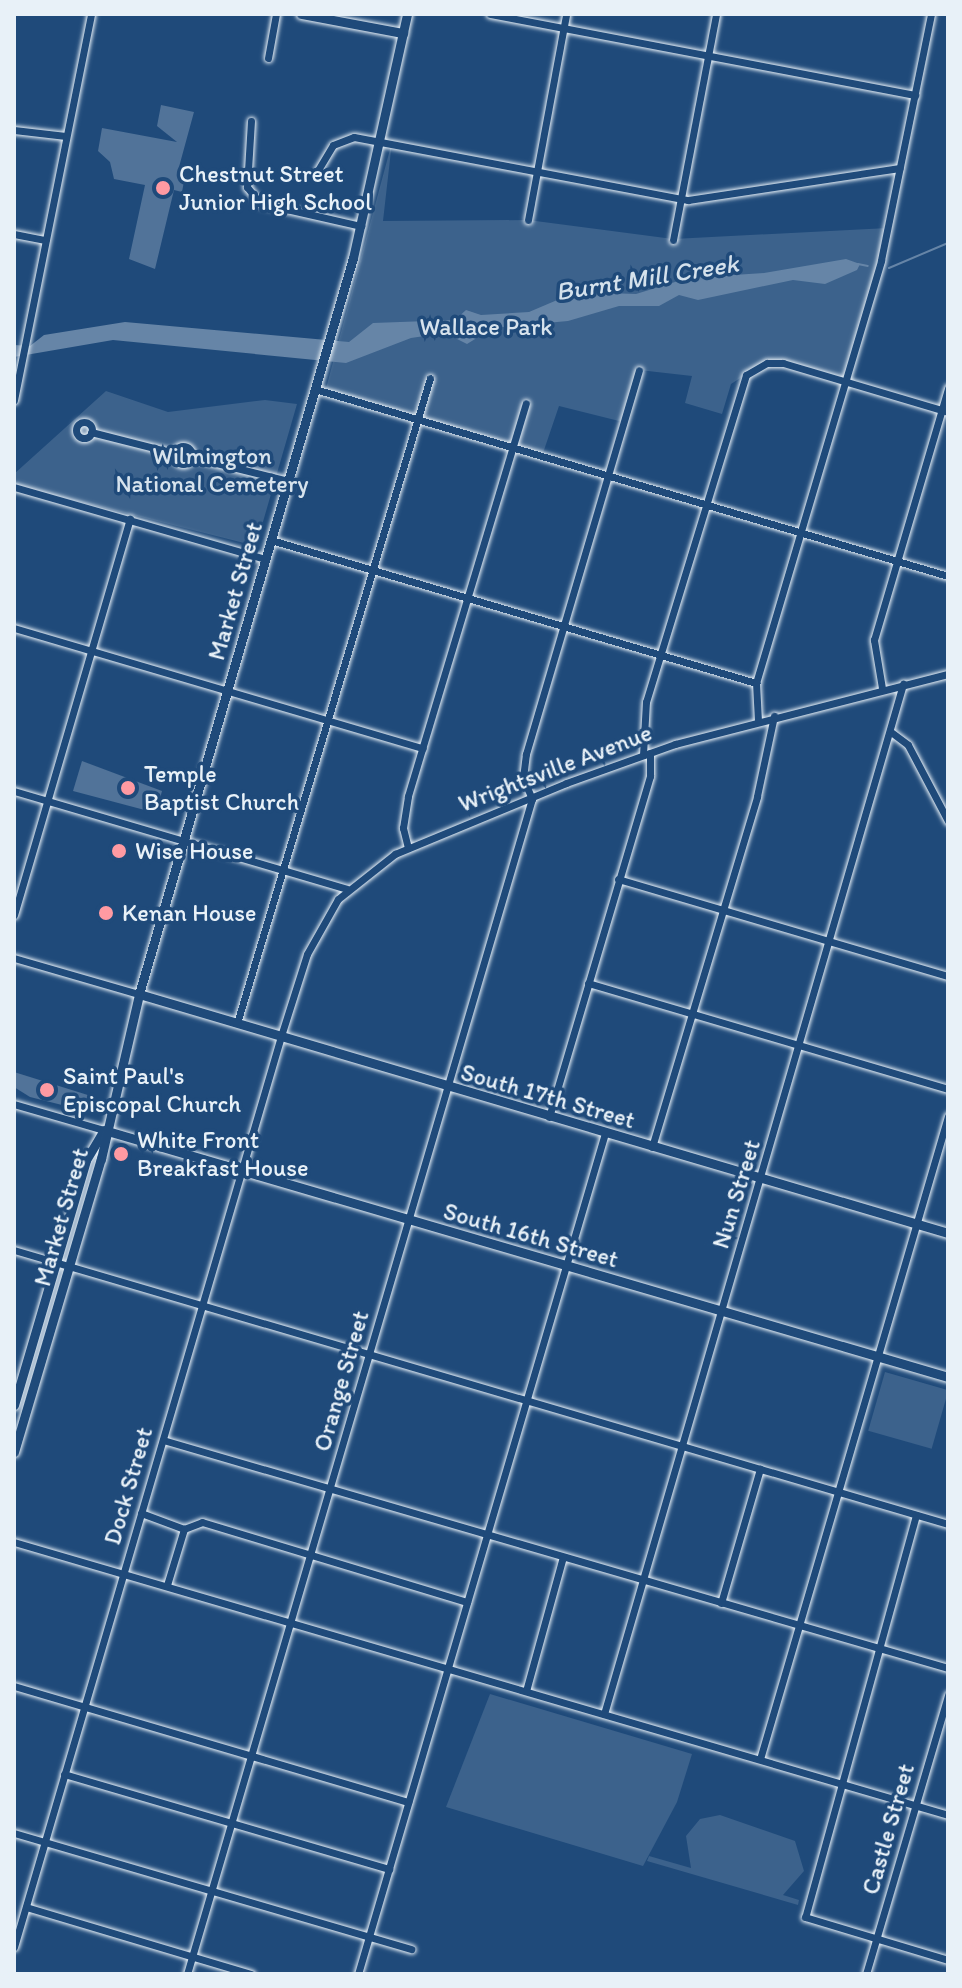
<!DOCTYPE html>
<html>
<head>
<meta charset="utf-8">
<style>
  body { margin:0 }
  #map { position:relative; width:962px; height:1988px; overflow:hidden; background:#1f4a7a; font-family:Itim,sans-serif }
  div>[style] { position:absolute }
  .green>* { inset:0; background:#3c628c; transform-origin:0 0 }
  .water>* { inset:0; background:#6685a7 }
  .stream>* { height:2px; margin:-1px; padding:0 1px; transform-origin:1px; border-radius:1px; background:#6685a7 }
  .building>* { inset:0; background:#517399 }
  .roads { filter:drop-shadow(0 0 2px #e8f1f8) drop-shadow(0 0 2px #e8f1f8) }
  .minor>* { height:7px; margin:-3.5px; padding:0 3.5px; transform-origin:3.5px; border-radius:3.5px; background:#1f4a7a }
  .minor>.ring { margin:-3.5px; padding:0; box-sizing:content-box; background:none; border:7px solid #1f4a7a; border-radius:50% }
  .major>* { height:9px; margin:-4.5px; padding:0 4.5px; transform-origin:4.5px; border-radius:4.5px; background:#1f4a7a }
  .dots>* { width:22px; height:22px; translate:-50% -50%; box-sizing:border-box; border:4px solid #1f4a7a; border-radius:50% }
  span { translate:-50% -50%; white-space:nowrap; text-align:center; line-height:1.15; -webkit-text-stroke:7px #1f4a7a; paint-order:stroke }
  .poi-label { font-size:24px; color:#e8f1f8 }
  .left { translate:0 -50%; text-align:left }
  .park-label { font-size:24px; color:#d7e3ed }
  .street-label { font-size:24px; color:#e8f1f8 }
  .water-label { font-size:26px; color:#d4e1ec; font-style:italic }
  .frame { position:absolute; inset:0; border:16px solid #e8f1f8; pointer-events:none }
</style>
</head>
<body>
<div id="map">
  <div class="green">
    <div style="clip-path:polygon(392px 142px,383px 221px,528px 220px,673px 239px,888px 228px,845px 382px,783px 363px,759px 366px,731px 384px,722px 414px,685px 403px,692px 376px,639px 370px,623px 422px,559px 406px,542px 456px,325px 392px)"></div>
    <div style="clip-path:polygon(106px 391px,168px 412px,265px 400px,297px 404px,256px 546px,14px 485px,14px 474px)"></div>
    <div style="left:885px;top:1372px;width:66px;height:61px;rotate:16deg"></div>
    <div style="clip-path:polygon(490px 1694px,692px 1754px,677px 1802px,643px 1866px,446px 1807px)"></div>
    <div style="clip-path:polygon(720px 1815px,795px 1841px,804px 1871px,783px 1895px,799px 1900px,798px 1905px,647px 1861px,649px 1856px,691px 1868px,686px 1836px,700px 1819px)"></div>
  </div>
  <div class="water">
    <div style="clip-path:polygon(846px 259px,860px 264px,857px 270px,825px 284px,793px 280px,698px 300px,679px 295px,659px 306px,619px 306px,568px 321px,493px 328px,467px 344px,445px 333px,411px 338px,346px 363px,113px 340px,14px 357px,14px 345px,30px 346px,44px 335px,125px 322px,349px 342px,373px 323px,455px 320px,466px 310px,481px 315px,529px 312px,576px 292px,636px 294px,688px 278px,764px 273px)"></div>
  </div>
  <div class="stream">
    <div style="left:858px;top:264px;width:10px;rotate:11deg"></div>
    <div style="left:889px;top:268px;width:64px;rotate:-23deg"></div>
  </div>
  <div class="building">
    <div style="clip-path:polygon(161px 105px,194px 112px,179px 167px,186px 171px,182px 192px,174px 190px,155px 269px,129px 259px,145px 185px,114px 179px,110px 162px,98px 151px,102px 128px,177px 142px,157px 126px)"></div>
    <div style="clip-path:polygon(82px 761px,162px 791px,156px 813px,73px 791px)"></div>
    <div style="clip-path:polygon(14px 1072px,91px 1096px,86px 1111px,30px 1097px,14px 1087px)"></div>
  </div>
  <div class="roads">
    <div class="minor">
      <div style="left:490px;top:14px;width:433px;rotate:10.8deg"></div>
      <div style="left:268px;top:58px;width:45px;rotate:-79.7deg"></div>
      <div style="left:251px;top:121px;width:66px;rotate:93.5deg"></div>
      <div style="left:247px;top:187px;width:21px;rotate:51deg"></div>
      <div style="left:260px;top:203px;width:104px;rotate:12.8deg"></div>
      <div style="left:14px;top:130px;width:52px;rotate:6.6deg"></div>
      <div style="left:318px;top:170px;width:29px;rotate:-59deg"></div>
      <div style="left:333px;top:145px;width:22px;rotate:-21deg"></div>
      <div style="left:354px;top:137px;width:340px;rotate:10.7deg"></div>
      <div style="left:688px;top:200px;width:214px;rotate:-8.6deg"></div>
      <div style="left:528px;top:220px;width:209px;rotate:-79.5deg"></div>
      <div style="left:14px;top:234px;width:32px;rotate:11deg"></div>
      <div style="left:673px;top:240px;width:230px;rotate:-79.2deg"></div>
      <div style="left:315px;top:389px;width:660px;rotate:16.46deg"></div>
      <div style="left:14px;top:400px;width:394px;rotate:-78.7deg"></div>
      <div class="ring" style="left:76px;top:422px;width:9px;height:9px"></div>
      <div style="left:91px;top:432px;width:86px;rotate:14.2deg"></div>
      <div class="ring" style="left:174px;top:446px;width:11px;height:11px"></div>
      <div style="left:192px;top:457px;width:99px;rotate:14deg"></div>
      <div style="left:14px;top:487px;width:261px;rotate:16deg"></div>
      <div style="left:271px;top:540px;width:506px;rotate:16.43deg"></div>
      <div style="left:14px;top:628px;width:426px;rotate:16.4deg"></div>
      <div style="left:882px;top:688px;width:49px;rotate:-99.5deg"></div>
      <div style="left:874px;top:640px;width:263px;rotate:-73.6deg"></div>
      <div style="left:758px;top:721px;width:38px;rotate:-93deg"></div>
      <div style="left:756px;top:683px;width:441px;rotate:-73.5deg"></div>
      <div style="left:881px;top:260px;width:251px;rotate:-78.5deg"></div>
      <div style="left:891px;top:732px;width:21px;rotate:37deg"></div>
      <div style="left:908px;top:745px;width:86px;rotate:62.2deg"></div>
      <div style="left:643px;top:755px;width:53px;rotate:-86.8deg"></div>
      <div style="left:646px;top:702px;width:342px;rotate:-73deg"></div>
      <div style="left:746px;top:375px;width:24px;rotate:-30deg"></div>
      <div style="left:767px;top:363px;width:16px"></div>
      <div style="left:783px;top:363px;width:172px;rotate:16.5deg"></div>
      <div style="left:14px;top:791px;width:347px;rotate:16.4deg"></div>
      <div style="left:408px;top:848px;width:21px;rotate:-104deg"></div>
      <div style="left:403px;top:828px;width:32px;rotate:-81deg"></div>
      <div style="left:408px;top:796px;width:410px;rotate:-73.3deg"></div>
      <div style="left:618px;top:879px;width:344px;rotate:16.4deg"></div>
      <div style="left:14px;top:915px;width:413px;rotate:-73.7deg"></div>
      <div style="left:14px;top:958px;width:130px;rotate:16.1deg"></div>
      <div style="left:588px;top:983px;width:375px;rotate:16.4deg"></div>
      <div style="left:237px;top:1023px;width:673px;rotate:-73.34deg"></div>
      <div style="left:14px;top:1104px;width:94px;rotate:16.1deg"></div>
      <div style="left:549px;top:1117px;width:356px;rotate:-73.5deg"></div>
      <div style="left:650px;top:776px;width:23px;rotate:-90deg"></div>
      <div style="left:652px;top:1147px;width:366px;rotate:-73.3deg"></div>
      <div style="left:757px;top:796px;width:82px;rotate:-78deg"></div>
      <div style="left:14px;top:1250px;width:973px;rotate:16.35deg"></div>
      <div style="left:163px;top:1440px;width:817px;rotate:16.2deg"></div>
      <div style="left:141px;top:1513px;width:46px;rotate:20.4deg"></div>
      <div style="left:916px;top:1515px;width:417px;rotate:105.4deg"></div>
      <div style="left:805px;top:1917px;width:149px;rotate:16.7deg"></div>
      <div style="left:14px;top:1542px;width:973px;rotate:16.29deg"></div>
      <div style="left:167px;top:1585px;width:59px;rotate:-73.1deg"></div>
      <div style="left:184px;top:1529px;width:19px;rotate:-21deg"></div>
      <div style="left:202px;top:1522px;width:277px;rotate:16.8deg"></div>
      <div style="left:721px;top:1603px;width:140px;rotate:-73.8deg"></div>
      <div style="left:14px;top:1686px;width:411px;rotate:16.4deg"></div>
      <div style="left:526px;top:1691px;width:139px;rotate:-74.6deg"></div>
      <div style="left:604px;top:1714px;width:1073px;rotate:-73.81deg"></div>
      <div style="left:760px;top:1759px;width:670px;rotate:-73.7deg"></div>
      <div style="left:64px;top:1774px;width:339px;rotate:16.3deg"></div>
      <div style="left:14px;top:1833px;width:414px;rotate:16.3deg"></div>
      <div style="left:26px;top:1907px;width:235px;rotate:16.6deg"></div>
      <div style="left:14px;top:1947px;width:949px;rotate:-73.66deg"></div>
      <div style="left:281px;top:1036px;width:86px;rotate:-72.4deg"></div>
      <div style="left:307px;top:954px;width:63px;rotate:-60.6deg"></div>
      <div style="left:338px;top:899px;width:73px;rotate:-38.3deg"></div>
      <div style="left:395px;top:854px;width:185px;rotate:-22.5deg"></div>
      <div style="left:566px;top:783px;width:116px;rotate:-19.7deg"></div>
      <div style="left:675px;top:744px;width:282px;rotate:-14.4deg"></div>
      <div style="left:187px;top:1974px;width:1225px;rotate:-73.64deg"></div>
      <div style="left:532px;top:799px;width:23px;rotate:-113deg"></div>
      <div style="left:523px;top:778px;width:24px;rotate:-83deg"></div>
      <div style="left:526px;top:754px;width:400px;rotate:-73.6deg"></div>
      <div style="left:358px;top:1974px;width:877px;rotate:-73.63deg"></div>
      <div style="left:866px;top:1974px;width:291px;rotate:-73.6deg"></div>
    </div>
    <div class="major">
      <div style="left:301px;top:14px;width:104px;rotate:10.6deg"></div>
      <div style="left:139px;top:994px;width:844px;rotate:16.46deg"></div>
      <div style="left:104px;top:1130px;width:879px;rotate:16.31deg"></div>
      <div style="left:14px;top:1405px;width:255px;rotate:-73.6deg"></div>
      <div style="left:86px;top:1160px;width:31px;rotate:-59deg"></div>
      <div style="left:14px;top:1452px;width:306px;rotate:-73.5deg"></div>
      <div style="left:101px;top:1159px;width:169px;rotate:-77deg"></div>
      <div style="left:139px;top:994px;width:766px;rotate:-73.79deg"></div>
      <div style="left:353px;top:258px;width:250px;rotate:-77.5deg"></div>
    </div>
  </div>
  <div class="dots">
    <div style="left:163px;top:188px;background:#ff9aa2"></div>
    <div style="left:128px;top:788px;background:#ff9aa2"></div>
    <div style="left:119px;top:851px;background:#ff9aa2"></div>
    <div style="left:106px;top:913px;background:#ff9aa2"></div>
    <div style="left:47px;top:1090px;background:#ff9aa2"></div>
    <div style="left:121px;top:1154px;background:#ff9aa2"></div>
  </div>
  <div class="poi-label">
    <span class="left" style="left:179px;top:188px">Chestnut Street<br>Junior High School</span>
    <span class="left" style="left:144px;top:788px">Temple<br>Baptist Church</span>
    <span class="left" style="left:135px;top:851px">Wise House</span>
    <span class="left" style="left:122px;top:913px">Kenan House</span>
    <span class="left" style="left:63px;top:1090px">Saint Paul's<br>Episcopal Church</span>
    <span class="left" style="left:137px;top:1154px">White Front<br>Breakfast House</span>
  </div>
  <div class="park-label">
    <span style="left:486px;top:327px">Wallace Park</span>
    <span style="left:212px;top:470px">Wilmington<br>National Cemetery</span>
  </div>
  <div class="street-label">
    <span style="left:235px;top:591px;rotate:-74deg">Market Street</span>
    <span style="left:555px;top:768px;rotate:-21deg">Wrightsville Avenue</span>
    <span style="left:548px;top:1096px;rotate:16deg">South 17th Street</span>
    <span style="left:736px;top:1194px;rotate:-73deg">Nun Street</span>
    <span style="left:61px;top:1217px;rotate:-74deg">Market Street</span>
    <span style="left:531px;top:1235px;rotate:16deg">South 16th Street</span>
    <span style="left:341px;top:1381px;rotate:-74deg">Orange Street</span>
    <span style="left:128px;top:1486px;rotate:-74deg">Dock Street</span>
    <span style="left:888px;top:1829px;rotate:-74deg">Castle Street</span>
  </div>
  <div class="water-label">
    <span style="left:647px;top:278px;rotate:-9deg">Burnt Mill Creek</span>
  </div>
  <div class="frame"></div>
</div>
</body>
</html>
